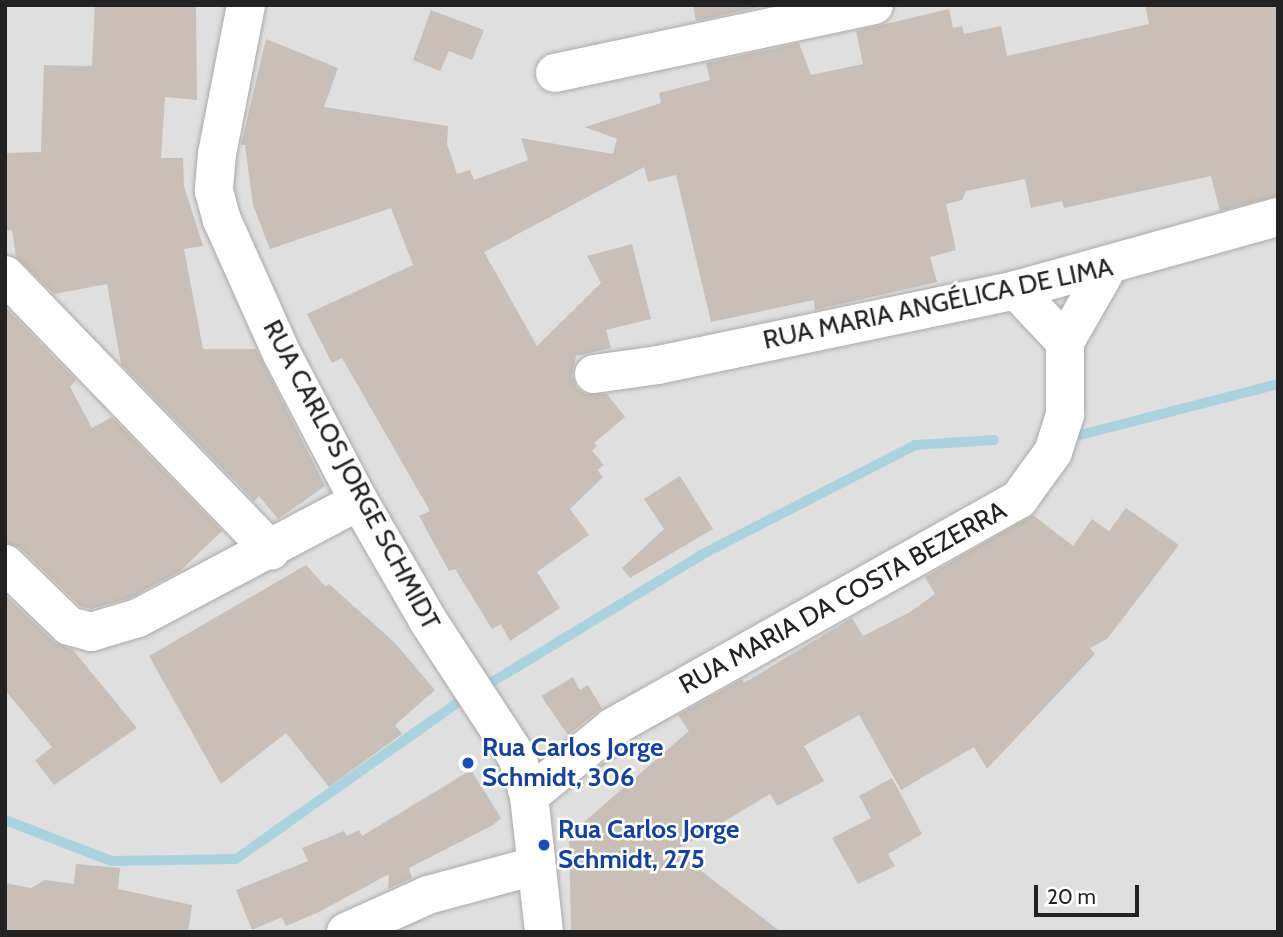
<!DOCTYPE html>
<html>
<head>
<meta charset="utf-8">
<style>
  body { margin:0 }
  #map { position:relative; width:1283px; height:937px; overflow:hidden; background:#f2efe9; font-family:Cabin,sans-serif }
  div>[style] { position:absolute }
  .residential>* { inset:0; background:#e0dfdf; transform-origin:0 0 }
  .stream>* { height:10px; margin:-5px; padding:0 5px; transform-origin:5px; border-radius:5px; background:#aad3df }
  .building>* { inset:0; background:#c7bfb8 }
  .roads { filter:drop-shadow(0 0 2px #a9a9a9) drop-shadow(0 0 2px #a9a9a9) }
  .minor>* { height:38px; margin:-19px; padding:0 19px; transform-origin:19px; border-radius:19px; background:#fff }
  .dots>* { width:19px; height:19px; translate:-50% -50%; box-sizing:border-box; border:4px solid #fff; border-radius:50% }
  span { translate:-50% -50%; white-space:nowrap; text-align:center; line-height:1.15; -webkit-text-stroke:5px #fff; paint-order:stroke }
  .street-label { font-size:26px; color:#222 }
  .transit-label { font-size:26px; color:#164399; font-weight:700 }
  .left { translate:0 -50%; text-align:left }
  .frame { position:absolute; inset:0; border:7px solid #222; pointer-events:none }
  .scale { position:absolute; left:1034px; top:885px; width:105px; height:32px; box-sizing:border-box; border:4px solid #222; border-top:0; padding-left:9px; font-size:21px; line-height:24px; white-space:nowrap; color:#222; -webkit-text-stroke:5px #fff; paint-order:stroke }
</style>
</head>
<body>
<div id="map">
  <div class="residential">
    <div style="left:5px;top:5px;width:1273px;height:927px"></div>
  </div>
  <div class="stream">
    <div style="left:1076px;top:436px;width:209px;rotate:-14.4deg"></div>
    <div style="left:5px;top:820px;width:114px;rotate:21.1deg"></div>
    <div style="left:111px;top:861px;width:125px;rotate:-0.9deg"></div>
    <div style="left:236px;top:859px;width:267px;rotate:-35.2deg"></div>
    <div style="left:454px;top:705px;width:291px;rotate:-31.2deg"></div>
    <div style="left:703px;top:554px;width:238px;rotate:-27.2deg"></div>
    <div style="left:915px;top:445px;width:79px;rotate:-3.6deg"></div>
  </div>
  <div class="building">
    <div style="clip-path:polygon(95px 5px,196px 5px,197px 100px,165px 97px,161px 158px,183px 158px,184px 186px,203px 246px,184px 249px,203px 349px,256px 349px,325px 486px,278px 519px,259px 496px,254px 501px,121px 364px,107px 284px,54px 294px,16px 257px,12px 230px,5px 230px,5px 153px,41px 152px,44px 65px,92px 66px)"></div>
    <div style="clip-path:polygon(693px 5px,768px 5px,696px 21px)"></div>
    <div style="clip-path:polygon(1145px 5px,1278px 5px,1278px 196px,1220px 211px,1211px 176px,1064px 208px,1062px 201px,1031px 208px,1025px 179px,966px 191px,962px 200px,946px 204px,956px 250px,930px 257px,937px 282px,815px 310px,814px 300px,711px 322px,676px 175px,648px 182px,644px 167px,484px 252px,537px 346px,601px 283px,587px 256px,632px 244px,651px 319px,606px 330px,611px 348px,576px 356px,572px 376px,577px 388px,586px 394px,607px 394px,625px 417px,594px 443px,597px 446px,592px 451px,604px 465px,597px 470px,603px 477px,570px 509px,589px 535px,537px 572px,560px 608px,510px 641px,501px 624px,492px 629px,455px 569px,449px 571px,419px 516px,430px 511px,342px 358px,332px 363px,307px 314px,413px 265px,391px 208px,270px 249px,253px 205px,245px 145px,241px 145px,266px 39px,338px 68px,324px 107px,448px 126px,447px 144px,457px 174px,470px 170px,474px 180px,528px 160px,521px 138px,613px 154px,617px 139px,585px 127px,661px 103px,659px 93px,710px 80px,706px 63px,799px 43px,811px 75px,863px 64px,856px 31px,949px 9px,953px 28px,962px 26px,964px 34px,1001px 26px,1007px 56px,1149px 24px)"></div>
    <div style="clip-path:polygon(431px 10px,484px 30px,472px 60px,449px 51px,440px 71px,413px 60px)"></div>
    <div style="clip-path:polygon(5px 307px,76px 380px,70px 387px,92px 428px,112px 417px,222px 531px,180px 571px,130px 598px,91px 609px,80px 606px,20px 548px,5px 543px)"></div>
    <div style="clip-path:polygon(680px 476px,713px 529px,630px 578px,622px 568px,664px 529px,644px 499px)"></div>
    <div style="clip-path:polygon(1126px 508px,1179px 545px,1107px 639px,1090px 648px,1095px 654px,987px 769px,974px 747px,901px 790px,859px 715px,804px 746px,824px 781px,777px 806px,770px 794px,675px 851px,781px 932px,571px 932px,569px 835px,689px 731px,678px 715px,742px 679px,744px 683px,852px 618px,863px 636px,910px 612px,935px 594px,925px 577px,1033px 515px,1073px 546px,1092px 519px,1109px 531px)"></div>
    <div style="clip-path:polygon(306px 565px,326px 587px,329px 584px,394px 642px,435px 690px,395px 725px,402px 734px,329px 787px,286px 733px,221px 784px,149px 656px)"></div>
    <div style="clip-path:polygon(5px 595px,54px 642px,73px 650px,137px 728px,54px 785px,35px 760px,52px 747px,5px 690px)"></div>
    <div style="clip-path:polygon(573px 677px,580px 690px,588px 685px,602px 708px,568px 735px,541px 696px)"></div>
    <div style="clip-path:polygon(625px 745px,630px 752px,595px 770px)"></div>
    <div style="clip-path:polygon(471px 770px,501px 818px,493px 825px,409px 868px,412px 878px,388px 889px,389px 874px,319px 912px,286px 926px,282px 917px,252px 930px,236px 890px,308px 861px,302px 848px,344px 831px,347px 836px,359px 830px,362px 836px)"></div>
    <div style="clip-path:polygon(892px 778px,922px 834px,888px 854px,895px 866px,858px 884px,832px 838px,871px 818px,859px 796px)"></div>
    <div style="clip-path:polygon(76px 864px,120px 868px,118px 889px,192px 905px,188px 932px,5px 932px,5px 883px,31px 888px,45px 880px,74px 884px)"></div>
  </div>
  <div class="roads">
    <div class="minor">
      <div style="left:246px;top:5px;width:152px;rotate:101deg"></div>
      <div style="left:217px;top:154px;width:37px;rotate:95deg"></div>
      <div style="left:214px;top:191px;width:30px;rotate:75deg"></div>
      <div style="left:222px;top:220px;width:147px;rotate:65.9deg"></div>
      <div style="left:282px;top:354px;width:166px;rotate:62.4deg"></div>
      <div style="left:359px;top:501px;width:136px;rotate:60deg"></div>
      <div style="left:427px;top:619px;width:165px;rotate:56.9deg"></div>
      <div style="left:517px;top:757px;width:41px;rotate:72.9deg"></div>
      <div style="left:529px;top:796px;width:137px;rotate:83.7deg"></div>
      <div style="left:555px;top:73px;width:326px;rotate:-12deg"></div>
      <div style="left:5px;top:275px;width:383px;rotate:46deg"></div>
      <div style="left:1016px;top:290px;width:71px;rotate:46.7deg"></div>
      <div style="left:594px;top:374px;width:65px;rotate:-8deg"></div>
      <div style="left:658px;top:365px;width:366px;rotate:-11.8deg"></div>
      <div style="left:1016px;top:290px;width:272px;rotate:-15.6deg"></div>
      <div style="left:5px;top:564px;width:89px;rotate:44.1deg"></div>
      <div style="left:69px;top:626px;width:23px;rotate:15deg"></div>
      <div style="left:91px;top:632px;width:49px;rotate:-16.6deg"></div>
      <div style="left:138px;top:618px;width:250px;rotate:-27.9deg"></div>
      <div style="left:529px;top:796px;width:109px;rotate:-39.4deg"></div>
      <div style="left:613px;top:727px;width:466px;rotate:-29.3deg"></div>
      <div style="left:1019px;top:499px;width:58px;rotate:-54.1deg"></div>
      <div style="left:1053px;top:452px;width:40px;rotate:-72deg"></div>
      <div style="left:1065px;top:414px;width:72px;rotate:-90deg"></div>
      <div style="left:1065px;top:342px;width:86px;rotate:-60.2deg"></div>
      <div style="left:346px;top:932px;width:90px;rotate:-24.3deg"></div>
      <div style="left:428px;top:895px;width:111px;rotate:-15.2deg"></div>
    </div>
  </div>
  <div class="dots">
    <div style="left:468px;top:763px;background:#1a4fb4"></div>
    <div style="left:544px;top:845px;background:#1a4fb4"></div>
  </div>
  <div class="street-label">
    <span style="left:938px;top:304px;rotate:-12deg">RUA MARIA ANGÉLICA DE LIMA</span>
    <span style="left:351px;top:475px;rotate:62deg">RUA CARLOS JORGE SCHMIDT</span>
    <span style="left:843px;top:598px;rotate:-29deg">RUA MARIA DA COSTA BEZERRA</span>
  </div>
  <div class="transit-label">
    <span class="left" style="left:482px;top:763px">Rua Carlos Jorge<br>Schmidt, 306</span>
    <span class="left" style="left:558px;top:845px">Rua Carlos Jorge<br>Schmidt, 275</span>
  </div>
  <div class="frame"></div>
  <div class="scale">20 m</div>
</div>
</body>
</html>
